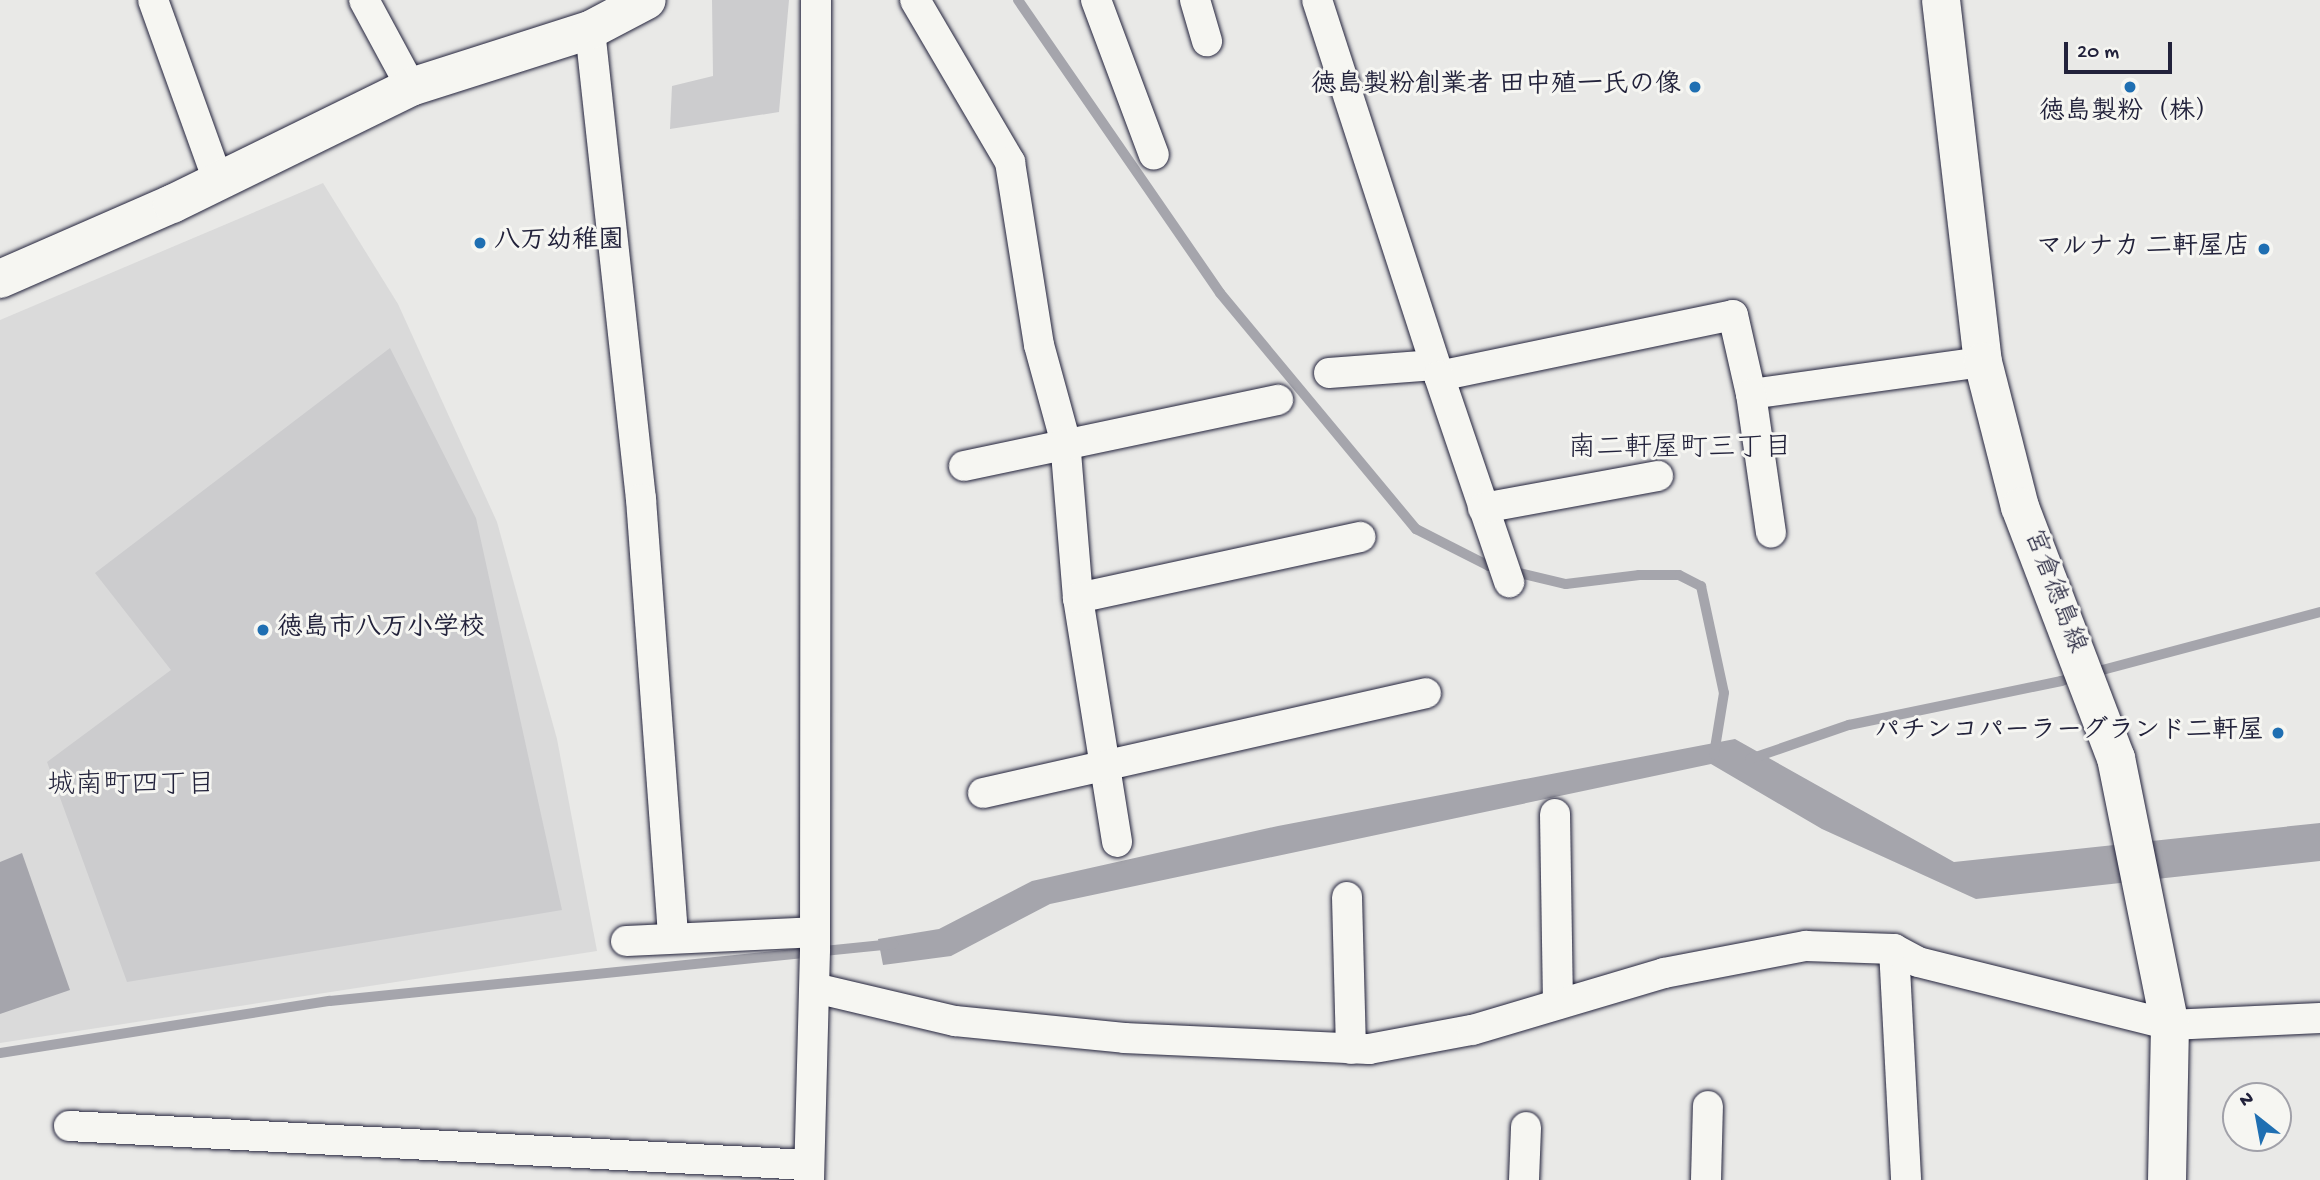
<!DOCTYPE html>
<html>
<head>
<meta charset="utf-8">
<style>
  body { margin:0 }
  #map { position:relative; width:2320px; height:1180px; overflow:hidden; background:#e9e9e7; font-family:"Gochi Hand","Klee One",sans-serif }
  div>[style] { position:absolute }
  .built>* { inset:0; background:#dadada }
  .green>* { inset:0; background:#ccccce }
  .water>* { inset:0; background:#a5a5ac }
  .stream>* { height:10px; margin:-5px; padding:0 5px; transform-origin:5px; border-radius:5px; background:#a5a5ac }
  .roads { filter:drop-shadow(0 0 2px #22223b) drop-shadow(0 0 2px #22223b) }
  .minor>* { height:30px; margin:-15px; padding:0 15px; transform-origin:15px; border-radius:15px; background:#f6f6f2 }
  .tertiary>* { height:38px; margin:-19px; padding:0 19px; transform-origin:19px; border-radius:19px; background:#f6f6f2 }
  .secondary>* { height:38px; margin:-19px; padding:0 19px; transform-origin:19px; border-radius:19px; background:#f6f6f2 }
  .dots>* { width:19px; height:19px; translate:-50% -50%; box-sizing:border-box; border:4px solid #f6f6f2; border-radius:50% }
  span { translate:-50% -50%; white-space:nowrap; text-align:center; line-height:1.15; -webkit-text-stroke:6px #f6f6f2; paint-order:stroke }
  .poi-label { font-size:26px; color:#22223b; font-weight:700 }
  .right { translate:-100% -50%; text-align:right }
  .left { translate:0 -50%; text-align:left }
  .street-label { font-size:26px; color:#22223b }
  .neighbourhood-label { font-size:28px; color:#22223b }
  .north { position:absolute; left:2222px; top:1082px; width:70px; height:70px; box-sizing:border-box; background:#f6f6f2; border:2px solid #a1a1a9; border-radius:50%; rotate:329deg; font-size:19px; font-weight:700; line-height:28px; text-align:center; color:#22223b }
  .north::after { content:''; display:block; margin:auto; width:24px; height:32px; background:#1f6fb2; clip-path:polygon(50% 0,100% 100%,50% 72%,0 100%) }
  .scale { position:absolute; left:2064px; top:42px; width:108px; height:32px; box-sizing:border-box; border:4px solid #22223b; border-top:0; padding-left:9px; font-size:21px; line-height:24px; white-space:nowrap; color:#22223b; -webkit-text-stroke:5px #f6f6f2; paint-order:stroke }
</style>
</head>
<body>
<div id="map">
  <div class="built">
    <div style="clip-path:polygon(323px 183px,398px 304px,497px 522px,557px 739px,597px 951px,0 1043px,0 320px)"></div>
  </div>
  <div class="green">
    <div style="clip-path:polygon(712px 0,789px 0,779px 112px,670px 129px,672px 86px,713px 76px)"></div>
    <div style="clip-path:polygon(390px 348px,476px 518px,562px 910px,127px 982px,47px 762px,171px 670px,95px 573px)"></div>
  </div>
  <div class="water">
    <div style="clip-path:polygon(1735px 739px,1954px 862px,2320px 823px,2320px 861px,1976px 899px,1822px 829px,1711px 764px,1050px 904px,951px 956px,883px 965px,878px 939px,939px 929px,1032px 881px,1278px 826px)"></div>
    <div style="clip-path:polygon(22px 853px,70px 990px,0 1014px,0 862px)"></div>
  </div>
  <div class="stream">
    <div style="left:1018px;top:0;width:356px;rotate:55.4deg"></div>
    <div style="left:1220px;top:293px;width:307px;rotate:50.3deg"></div>
    <div style="left:1416px;top:529px;width:82px;rotate:26.9deg"></div>
    <div style="left:1489px;top:566px;width:79px;rotate:13.2deg"></div>
    <div style="left:1566px;top:584px;width:74px;rotate:-7deg"></div>
    <div style="left:1639px;top:575px;width:40px"></div>
    <div style="left:1679px;top:575px;width:25px;rotate:27deg"></div>
    <div style="left:1701px;top:586px;width:109px;rotate:77.9deg"></div>
    <div style="left:1724px;top:693px;width:62px;rotate:99.3deg"></div>
    <div style="left:1750px;top:759px;width:105px;rotate:-19deg"></div>
    <div style="left:1849px;top:725px;width:217px;rotate:-11.7deg"></div>
    <div style="left:2061px;top:681px;width:268px;rotate:-14.9deg"></div>
    <div style="left:0;top:1053px;width:334px;rotate:-9deg"></div>
    <div style="left:330px;top:1001px;width:566px;rotate:-5.78deg"></div>
  </div>
  <div class="roads">
    <div class="minor">
      <div style="left:153px;top:0;width:195px;rotate:70.2deg"></div>
      <div style="left:364px;top:0;width:99px;rotate:61.6deg"></div>
      <div style="left:915px;top:0;width:188px;rotate:59.6deg"></div>
      <div style="left:1010px;top:162px;width:185px;rotate:81deg"></div>
      <div style="left:1039px;top:345px;width:98px;rotate:74.7deg"></div>
      <div style="left:1065px;top:440px;width:159px;rotate:85.3deg"></div>
      <div style="left:1078px;top:598px;width:247px;rotate:80.9deg"></div>
      <div style="left:1096px;top:0;width:165px;rotate:69.5deg"></div>
      <div style="left:1195px;top:0;width:43px;rotate:73.7deg"></div>
      <div style="left:1317px;top:0;width:395px;rotate:72deg"></div>
      <div style="left:1439px;top:376px;width:300px;rotate:-11.7deg"></div>
      <div style="left:1733px;top:315px;width:81px;rotate:77.2deg"></div>
      <div style="left:1751px;top:394px;width:234px;rotate:-7.9deg"></div>
      <div style="left:590px;top:30px;width:472px;rotate:83.8deg"></div>
      <div style="left:641px;top:499px;width:437px;rotate:85.8deg"></div>
      <div style="left:1329px;top:373px;width:106px;rotate:-4.3deg"></div>
      <div style="left:1439px;top:376px;width:218px;rotate:71.2deg"></div>
      <div style="left:1751px;top:394px;width:140px;rotate:81.8deg"></div>
      <div style="left:964px;top:466px;width:321px;rotate:-11.9deg"></div>
      <div style="left:1483px;top:508px;width:178px;rotate:-10.4deg"></div>
      <div style="left:1078px;top:598px;width:289px;rotate:-12.2deg"></div>
      <div style="left:983px;top:793px;width:454px;rotate:-12.7deg"></div>
      <div style="left:1555px;top:814px;width:190px;rotate:89.1deg"></div>
      <div style="left:1347px;top:897px;width:152px;rotate:88.5deg"></div>
      <div style="left:626px;top:941px;width:188px;rotate:-2.7deg"></div>
      <div style="left:1894px;top:949px;width:231px;rotate:87deg"></div>
      <div style="left:815px;top:988px;width:144px;rotate:13.3deg"></div>
      <div style="left:955px;top:1021px;width:170px;rotate:5.7deg"></div>
      <div style="left:1124px;top:1038px;width:245px;rotate:2.6deg"></div>
      <div style="left:1369px;top:1049px;width:105px;rotate:-10.5deg"></div>
      <div style="left:1472px;top:1030px;width:200px;rotate:-16.5deg"></div>
      <div style="left:1664px;top:973px;width:145px;rotate:-10.8deg"></div>
      <div style="left:1806px;top:946px;width:88px;rotate:2deg"></div>
      <div style="left:1894px;top:949px;width:27px;rotate:28deg"></div>
      <div style="left:1918px;top:962px;width:260px;rotate:14deg"></div>
      <div style="left:2170px;top:1025px;width:150px;rotate:-2.7deg"></div>
      <div style="left:69px;top:1126px;width:740px;rotate:3.02deg"></div>
      <div style="left:809px;top:1180px;width:231px;rotate:-88.5deg"></div>
      <div style="left:815px;top:949px;width:949px;rotate:-89.94deg"></div>
      <div style="left:1524px;top:1180px;width:53px;rotate:-87.8deg"></div>
      <div style="left:1706px;top:1180px;width:74px;rotate:-88.5deg"></div>
    </div>
    <div class="tertiary">
      <div style="left:0;top:279px;width:188px;rotate:-23.6deg"></div>
      <div style="left:172px;top:204px;width:266px;rotate:-26.1deg"></div>
      <div style="left:411px;top:87px;width:188px;rotate:-17.7deg"></div>
      <div style="left:590px;top:30px;width:64px;rotate:-27.8deg"></div>
    </div>
    <div class="secondary">
      <div style="left:1941px;top:0;width:364px;rotate:83.4deg"></div>
      <div style="left:1983px;top:362px;width:150px;rotate:75.7deg"></div>
      <div style="left:2020px;top:507px;width:269px;rotate:69.1deg"></div>
      <div style="left:2116px;top:758px;width:272px;rotate:78.6deg"></div>
      <div style="left:2170px;top:1025px;width:155px;rotate:91.1deg"></div>
    </div>
  </div>
  <div class="dots">
    <div style="left:1695px;top:87px;background:#1f6fb2"></div>
    <div style="left:2130px;top:87px;background:#1f6fb2"></div>
    <div style="left:480px;top:243px;background:#1f6fb2"></div>
    <div style="left:2264px;top:249px;background:#1f6fb2"></div>
    <div style="left:263px;top:630px;background:#1f6fb2"></div>
    <div style="left:2278px;top:733px;background:#1f6fb2"></div>
  </div>
  <div class="poi-label">
    <span class="right" style="left:1681px;top:87px">徳島製粉創業者 田中殖一氏の像</span>
    <span style="left:2130px;top:114px">徳島製粉（株）</span>
    <span class="left" style="left:494px;top:243px">八万幼稚園</span>
    <span class="right" style="left:2250px;top:249px">マルナカ 二軒屋店</span>
    <span class="left" style="left:277px;top:630px">徳島市八万小学校</span>
    <span class="right" style="left:2264px;top:733px">パチンコパーラーグランド二軒屋</span>
  </div>
  <div class="street-label">
    <span style="left:2053px;top:592px;rotate:69deg">宮倉徳島線</span>
  </div>
  <div class="neighbourhood-label">
    <span style="left:1680px;top:450px">南二軒屋町三丁目</span>
    <span style="left:131px;top:787px">城南町四丁目</span>
  </div>
  <div class="north">N</div>
  <div class="scale">20 m</div>
</div>
</body>
</html>
